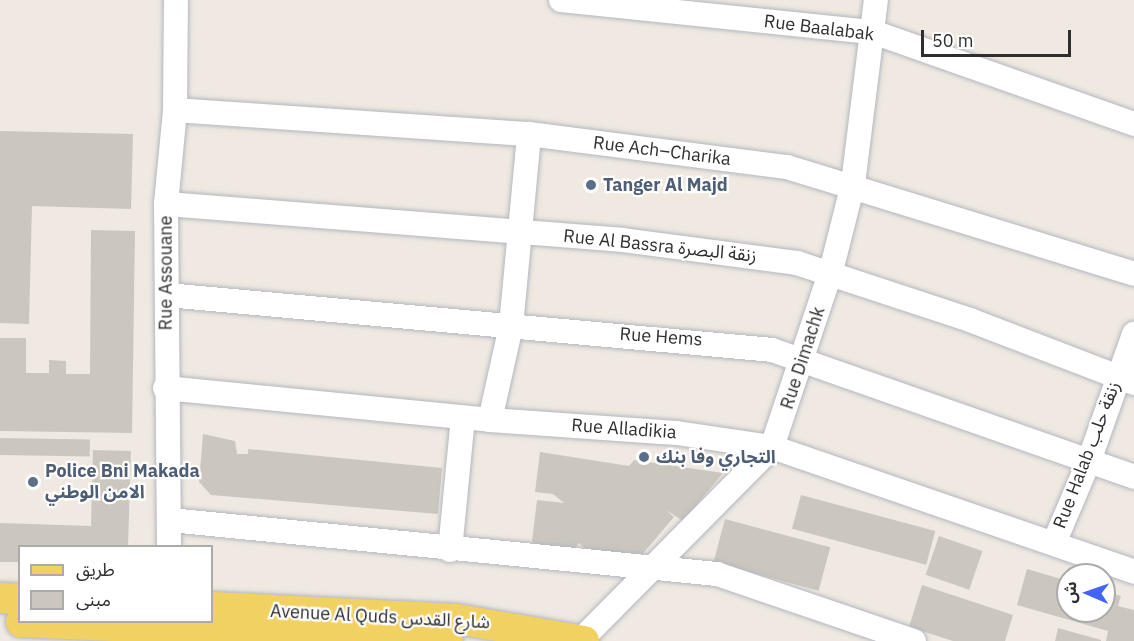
<!DOCTYPE html>
<html>
<head>
<meta charset="utf-8">
<style>
  body { margin:0 }
  #map { position:relative; width:1134px; height:641px; overflow:hidden; background:#efe9e1; font-family:"IBM Plex Sans","Noto Sans Arabic",sans-serif }
  div>[style] { position:absolute }
  .building>* { inset:0; background:#cbc7bf; transform-origin:0 0 }
  .roads { filter:drop-shadow(0 0 2px #b4b7c1) drop-shadow(0 0 2px #b4b7c1) }
  .minor>* { height:24px; margin:-12px; padding:0 12px; transform-origin:12px; border-radius:12px; background:#fff }
  .major>* { height:30px; margin:-15px; padding:0 15px; transform-origin:15px; border-radius:15px; background:#f2d163 }
  .dots>* { width:16px; height:16px; translate:-50% -50%; box-sizing:border-box; border:3px solid #fff; border-radius:50% }
  span { translate:-50% -50%; white-space:nowrap; text-align:center; line-height:1.15; -webkit-text-stroke:4.5px #fff; paint-order:stroke }
  .street-label { font-size:18px; color:#2e2e2e }
  .service-label { font-size:18px; color:#4e5e75; font-weight:700 }
  .left { translate:0 -50%; text-align:left }
  .legend { position:absolute; left:18px; top:545px; width:195px; height:78px; box-sizing:border-box; background:#fff; border:2px solid #ababab; margin:0; padding:8px 10px; list-style:none; font-size:18px; color:#2e2e2e }
  .legend li { display:flex; align-items:center; gap:12px; height:30px }
  .legend b { width:30px; border:2px solid #ababab }
  .north { position:absolute; left:1056px; top:563px; width:60px; height:60px; box-sizing:border-box; background:#fff; border:2px solid #ababab; border-radius:50%; rotate:272deg; font-size:16px; font-weight:700; line-height:24px; text-align:center; color:#2e2e2e }
  .north::after { content:''; display:block; margin:auto; width:21px; height:27px; background:#4264fb; clip-path:polygon(50% 0,100% 100%,50% 72%,0 100%) }
  .scale { position:absolute; left:921px; top:30px; width:150px; height:27px; box-sizing:border-box; border:3px solid #2e2e2e; border-top:0; padding-left:8px; font-size:18px; line-height:21px; white-space:nowrap; color:#2e2e2e; -webkit-text-stroke:4px #fff; paint-order:stroke }
</style>
</head>
<body>
<div id="map">
  <div class="building">
    <div style="clip-path:polygon(0 131px,133px 134px,131px 209px,32px 206px,29px 324px,0 323px)"></div>
    <div style="clip-path:polygon(91px 230px,135px 231px,132px 433px,0 431px,0 338px,26px 338px,26px 373px,49px 373px,49px 360px,66px 361px,66px 374px,90px 374px)"></div>
    <div style="clip-path:polygon(203px 434px,235px 441px,237px 454px,248px 454px,248px 449px,442px 468px,438px 514px,211px 495px,199px 482px)"></div>
    <div style="left:0;top:438px;width:90px;height:17px;rotate:1deg"></div>
    <div style="clip-path:polygon(93px 450px,131px 451px,128px 546px,20px 546px,20px 562px,0 562px,0 523px,91px 526px)"></div>
    <div style="clip-path:polygon(540px 452px,629px 466px,634px 460px,723px 473px,683px 521px,666px 510px,674px 517px,640px 557px,587px 550px,579px 543px,571px 553px,541px 549px,532px 541px,537px 500px,564px 503px,553px 494px,535px 492px)"></div>
    <div style="left:801px;top:495px;width:139px;height:35px;rotate:15deg"></div>
    <div style="left:725px;top:519px;width:109px;height:45px;rotate:15deg"></div>
    <div style="left:939px;top:536px;width:46px;height:41px;rotate:19deg"></div>
    <div style="clip-path:polygon(1027px 569px,1068px 581px,1068px 611px,1104px 611px,1104px 591px,1121px 596px,1118px 606px,1134px 610px,1134px 641px,1106px 641px,1108px 631px,1017px 605px)"></div>
    <div style="clip-path:polygon(922px 585px,1013px 615px,1005px 641px,953px 641px,909px 627px)"></div>
    <div style="clip-path:polygon(1058px 628px,1101px 640px,1101px 641px,1055px 641px)"></div>
  </div>
  <div class="roads">
    <div class="minor">
      <div style="left:561px;top:0;width:314px;rotate:5.9deg"></div>
      <div style="left:873px;top:32px;width:277px;rotate:19.4deg"></div>
      <div style="left:175px;top:110px;width:355px;rotate:3.9deg"></div>
      <div style="left:529px;top:134px;width:260px;rotate:7.3deg"></div>
      <div style="left:787px;top:167px;width:363px;rotate:17.1deg"></div>
      <div style="left:166px;top:204px;width:457px;rotate:4.5deg"></div>
      <div style="left:622px;top:240px;width:177px;rotate:7.5deg"></div>
      <div style="left:797px;top:263px;width:182px;rotate:18.2deg"></div>
      <div style="left:970px;top:320px;width:176px;rotate:21deg"></div>
      <div style="left:167px;top:295px;width:607px;rotate:5.19deg"></div>
      <div style="left:772px;top:350px;width:384px;rotate:19.3deg"></div>
      <div style="left:165px;top:388px;width:327px;rotate:5.6deg"></div>
      <div style="left:490px;top:420px;width:187px;rotate:4deg"></div>
      <div style="left:677px;top:433px;width:96px;rotate:8.4deg"></div>
      <div style="left:772px;top:447px;width:383px;rotate:19deg"></div>
      <div style="left:490px;top:420px;width:96px;rotate:-77.4deg"></div>
      <div style="left:511px;top:326px;width:193px;rotate:-84.6deg"></div>
      <div style="left:170px;top:520px;width:550px;rotate:5.64deg"></div>
      <div style="left:717px;top:574px;width:208px;rotate:18.8deg"></div>
      <div style="left:1054px;top:543px;width:89px;rotate:-66.9deg"></div>
      <div style="left:1089px;top:461px;width:135px;rotate:-70.5deg"></div>
      <div style="left:169px;top:546px;width:342px;rotate:-90.5deg"></div>
      <div style="left:166px;top:204px;width:94px;rotate:-84.5deg"></div>
      <div style="left:175px;top:110px;width:110px;rotate:-89.5deg"></div>
      <div style="left:450px;top:550px;width:133px;rotate:-84.4deg"></div>
      <div style="left:580px;top:641px;width:273px;rotate:-45.3deg"></div>
      <div style="left:772px;top:447px;width:186px;rotate:-71.5deg"></div>
      <div style="left:831px;top:271px;width:90px;rotate:-75.8deg"></div>
      <div style="left:853px;top:184px;width:185px;rotate:-82.9deg"></div>
    </div>
    <div class="major">
      <div style="left:0;top:598px;width:20px;rotate:3deg"></div>
      <div style="left:212px;top:607px;width:245px;rotate:2.8deg"></div>
      <div style="left:457px;top:619px;width:129px;rotate:9.8deg"></div>
      <div style="left:21px;top:622px;width:427px;rotate:2.5deg"></div>
    </div>
  </div>
  <div class="dots">
    <div style="left:591px;top:185px;background:#5c6f8a"></div>
    <div style="left:644px;top:457px;background:#5c6f8a"></div>
    <div style="left:33px;top:482px;background:#5c6f8a"></div>
  </div>
  <div class="street-label">
    <span style="left:819px;top:28px;rotate:7deg">Rue Baalabak</span>
    <span style="left:662px;top:151px;rotate:7deg">Rue Ach–Charika</span>
    <span style="left:660px;top:246px;rotate:6deg">Rue Al Bassra زنقة البصرة</span>
    <span style="left:166px;top:273px;rotate:-90deg">Rue Assouane</span>
    <span style="left:661px;top:337px;rotate:4deg">Rue Hems</span>
    <span style="left:803px;top:358px;rotate:-72deg">Rue Dimachk</span>
    <span style="left:624px;top:429px;rotate:4deg">Rue Alladikia</span>
    <span style="left:1087px;top:455px;rotate:-69deg">Rue Halab زنقة حلب</span>
    <span style="left:380px;top:617px;rotate:3deg">Avenue Al Quds شارع القدس</span>
  </div>
  <div class="service-label">
    <span class="left" style="left:603px;top:185px">Tanger Al Majd</span>
    <span class="left" style="left:656px;top:457px">التجاري وفا بنك</span>
    <span class="left" style="left:45px;top:482px">Police Bni Makada<br>الامن الوطني</span>
  </div>
  <ul class="legend">
  <li><b style="height:8px;background:#f2d163"></b>طريق</li>
  <li><b style="height:16px;background:#cbc7bf"></b>مبنى</li>
  </ul>
  <div class="north">ش</div>
  <div class="scale">50 m</div>
</div>
</body>
</html>
